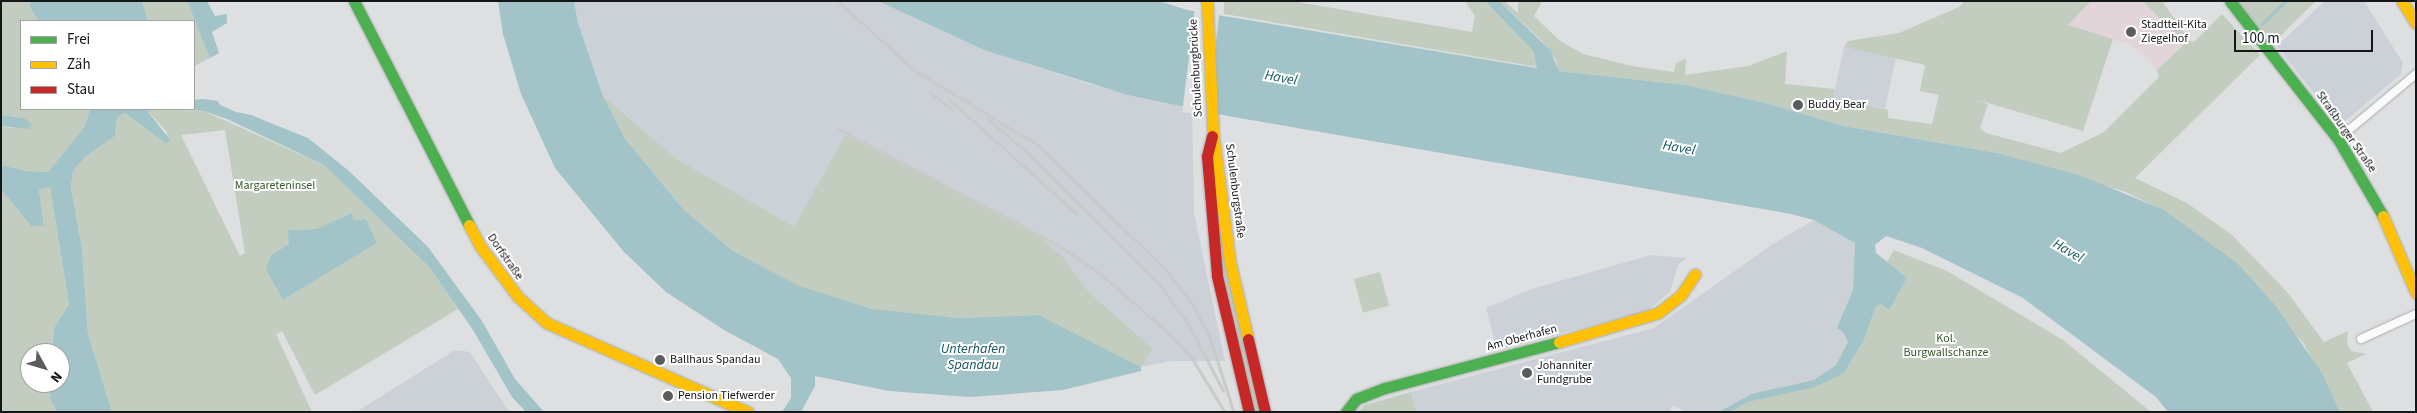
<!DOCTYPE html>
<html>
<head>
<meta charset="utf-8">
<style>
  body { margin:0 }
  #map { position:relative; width:2417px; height:413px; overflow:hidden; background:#dddfe1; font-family:"Source Sans 3",sans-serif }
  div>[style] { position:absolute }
  .built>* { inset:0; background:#ccd1d8; transform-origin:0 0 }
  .education>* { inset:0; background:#e2d5d9 }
  .green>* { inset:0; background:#c2cdc0; transform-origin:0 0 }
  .water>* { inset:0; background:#a2c4c8 }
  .pier>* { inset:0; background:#dddfe1; transform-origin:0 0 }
  .stream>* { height:2.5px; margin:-1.25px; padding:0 1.25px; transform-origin:1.25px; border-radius:1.25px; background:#a2c4c8 }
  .roads { filter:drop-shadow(0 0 1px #abacae) drop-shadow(0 0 1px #abacae) }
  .street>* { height:8px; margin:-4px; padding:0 4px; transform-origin:4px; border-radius:4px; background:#fafafa }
  .fast>* { height:11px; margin:-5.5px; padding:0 5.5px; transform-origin:5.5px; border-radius:5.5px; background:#4caf50 }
  .slow>* { height:11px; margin:-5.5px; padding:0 5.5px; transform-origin:5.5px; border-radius:5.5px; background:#ffc107 }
  .jam>* { height:11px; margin:-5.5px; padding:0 5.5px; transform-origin:5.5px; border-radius:5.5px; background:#c62828 }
  .rail>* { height:2.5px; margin:-1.25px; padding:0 1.25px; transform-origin:1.25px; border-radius:1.25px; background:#c9caca }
  .dots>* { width:14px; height:14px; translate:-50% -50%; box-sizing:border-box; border:2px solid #fff; border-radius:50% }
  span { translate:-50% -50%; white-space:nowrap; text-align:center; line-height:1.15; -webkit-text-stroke:4px #fff; paint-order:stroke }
  .poi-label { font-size:12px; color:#151618 }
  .left { translate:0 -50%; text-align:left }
  .street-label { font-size:12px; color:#151618 }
  .park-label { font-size:12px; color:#365628 }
  .water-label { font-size:14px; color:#14575e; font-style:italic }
  .frame { position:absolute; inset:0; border:2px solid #151618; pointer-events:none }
  .legend { position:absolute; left:20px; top:20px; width:175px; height:90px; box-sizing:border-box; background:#fff; border:1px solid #a1a2a3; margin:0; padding:6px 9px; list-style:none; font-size:15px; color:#151618 }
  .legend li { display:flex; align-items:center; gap:10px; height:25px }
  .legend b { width:25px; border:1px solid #a1a2a3 }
  .north { position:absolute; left:20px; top:343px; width:50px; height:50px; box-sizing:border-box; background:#fff; border:1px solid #a1a2a3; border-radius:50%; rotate:129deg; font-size:14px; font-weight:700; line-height:20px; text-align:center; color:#151618 }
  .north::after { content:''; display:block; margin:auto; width:18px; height:22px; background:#5b5c5e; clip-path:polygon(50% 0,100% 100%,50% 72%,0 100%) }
  .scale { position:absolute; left:2234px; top:30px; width:139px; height:22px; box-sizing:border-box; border:2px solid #151618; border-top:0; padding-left:6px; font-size:15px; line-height:18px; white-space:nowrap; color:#151618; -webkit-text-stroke:4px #fff; paint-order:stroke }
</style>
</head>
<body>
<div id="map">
  <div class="built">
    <div style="clip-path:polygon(574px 1px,878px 1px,984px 50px,1093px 85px,1192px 109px,1194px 213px,1225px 361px,1171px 361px,1141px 367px,1153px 349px,1089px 292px,1063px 257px,845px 135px,794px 228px,677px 159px,603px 96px,578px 23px)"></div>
    <div style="clip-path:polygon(2325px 1px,2364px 1px,2403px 63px,2401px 74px,2344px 122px,2335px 120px,2277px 46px)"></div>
    <div style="left:1844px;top:47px;width:53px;height:52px;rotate:12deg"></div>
    <div style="clip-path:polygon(1814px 220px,1856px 243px,1853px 290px,1843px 321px,1848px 342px,1846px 351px,1836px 365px,1814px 380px,1751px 394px,1719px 412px,1686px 412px,1673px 405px,1669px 412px,1416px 412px,1411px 392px,1654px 328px,1773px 244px)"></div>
    <div style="clip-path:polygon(1651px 255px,1686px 258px,1678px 265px,1670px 292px,1646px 312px,1497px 350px,1486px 308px,1532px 289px)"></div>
    <div style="clip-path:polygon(455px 350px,470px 352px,509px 412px,356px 412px)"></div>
  </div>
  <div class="education">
    <div style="clip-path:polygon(2091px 1px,2143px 1px,2184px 43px,2157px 70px,2132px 45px,2067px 25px)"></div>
  </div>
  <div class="green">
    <div style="clip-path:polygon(1px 1px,32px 1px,29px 7px,38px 21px,21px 21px,21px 109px,90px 109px,85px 126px,48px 172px,27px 171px,1px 165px,1px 126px,13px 128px,24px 118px,1px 115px)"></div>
    <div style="clip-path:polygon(142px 1px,187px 1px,210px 58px,194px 66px,194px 21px,148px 21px)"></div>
    <div style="clip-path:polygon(1224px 1px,1292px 1px,1472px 32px,1475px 16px,1465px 1px,1485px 1px,1534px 52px,1538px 67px,1224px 14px)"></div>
    <div style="clip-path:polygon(1499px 1px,1504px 1px,1518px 13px,1518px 1px,1542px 1px,1534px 16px,1560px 41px,1583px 54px,1632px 66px,1674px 72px,1676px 63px,1686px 59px,1685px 75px,1748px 66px,1787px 51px,1785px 84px,1835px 89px,1833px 98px,1888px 110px,1888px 118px,1932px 124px,1939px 95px,1920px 91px,1925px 65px,1844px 47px,1848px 41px,1899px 33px,1959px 7px,1964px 1px,2091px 1px,2068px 25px,2113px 39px,2083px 131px,1974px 99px,1988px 104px,1980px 128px,1986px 133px,2061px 153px,2104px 132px,2159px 77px,2157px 70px,2184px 44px,2143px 1px,2162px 1px,2190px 41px,2194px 42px,2222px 14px,2260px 55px,2135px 178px,2187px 203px,2232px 235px,2288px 293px,2324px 342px,2348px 331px,2347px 343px,2351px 351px,2366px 354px,2347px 363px,2373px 412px,2340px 412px,2303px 342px,2164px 211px,2126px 192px,1997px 153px,1844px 126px,1766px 103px,1686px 85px,1558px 71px,1556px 60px,1541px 40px)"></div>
    <div style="clip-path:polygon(2236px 1px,2316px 1px,2271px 45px)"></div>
    <div style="clip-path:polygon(603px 96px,677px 159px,794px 227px,845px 135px,1031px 229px,1063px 257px,1089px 292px,1153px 349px,1141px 367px,1039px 315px,957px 318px,891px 313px,835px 300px,796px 285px,733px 251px,684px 210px,626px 140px)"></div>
    <div style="clip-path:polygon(evenodd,146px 109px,204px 111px,324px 165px,429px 267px,458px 309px,315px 395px,282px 331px,276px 334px,312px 412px,112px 412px,88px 334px,82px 249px,71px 187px,73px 171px,85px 157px,115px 136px,117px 118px,125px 113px,166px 144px,167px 132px,146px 109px,225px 130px,245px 253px,240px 256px,181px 135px,225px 130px,146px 109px,350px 213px,354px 220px,366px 219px,377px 243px,283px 300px,271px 255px,289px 244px,299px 229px,316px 229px,350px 213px)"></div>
    <div style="clip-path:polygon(1212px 156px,1260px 412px,1254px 412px,1223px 277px,1211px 181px)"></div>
    <div style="clip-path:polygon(50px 187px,69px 304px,54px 328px,52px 353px,30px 353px,30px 383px,51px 383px,50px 399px,57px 412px,1px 412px,1px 189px,31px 226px,44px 225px,39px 190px)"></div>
    <div style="clip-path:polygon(1894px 250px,1947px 271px,2063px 340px,2151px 412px,1730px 412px,1748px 402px,1844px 373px,1864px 340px,1876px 306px,1879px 303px,1888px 310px,1907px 278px,1887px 262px)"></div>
    <div style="left:1380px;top:272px;width:35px;height:27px;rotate:75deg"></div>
    <div style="clip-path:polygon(1411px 392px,1416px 412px,1358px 412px,1365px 405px)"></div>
  </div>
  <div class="water">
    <div style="clip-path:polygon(32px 1px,142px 1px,148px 21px,38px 21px,29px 6px)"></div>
    <div style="clip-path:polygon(187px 1px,207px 1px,215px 16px,227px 14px,227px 23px,212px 32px,219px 53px,210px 58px)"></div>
    <div style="clip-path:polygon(498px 1px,574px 1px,578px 23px,603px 96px,626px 140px,684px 210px,733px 251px,799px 286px,872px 309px,957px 318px,1039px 315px,1141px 367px,1141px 371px,1063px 390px,970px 397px,889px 391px,815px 376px,815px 386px,801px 412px,782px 412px,791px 398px,791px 378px,778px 359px,724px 330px,666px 292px,624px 252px,555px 168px,521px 94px,503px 34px)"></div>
    <div style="clip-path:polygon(878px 1px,1159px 1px,1187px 10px,1537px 68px,1534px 52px,1485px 1px,1499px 1px,1550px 50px,1559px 71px,1686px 85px,1766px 103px,1844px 126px,1997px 153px,2082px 176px,2164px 210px,2237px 263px,2275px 305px,2322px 373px,2340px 412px,2168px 412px,2156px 397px,2023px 298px,1922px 248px,1886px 236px,1875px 245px,1876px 253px,1907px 278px,1889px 310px,1880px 304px,1876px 306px,1864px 340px,1844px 373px,1815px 387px,1748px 402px,1730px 412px,1719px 412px,1751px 394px,1814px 380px,1836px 365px,1848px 342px,1843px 332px,1837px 328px,1853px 290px,1855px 243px,1814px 220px,1791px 214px,1228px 116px,1128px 95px,984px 50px)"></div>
    <div style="clip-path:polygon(203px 99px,218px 101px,220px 105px,236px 112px,251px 115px,308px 138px,349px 171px,428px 247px,482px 321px,515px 379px,544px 412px,526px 412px,512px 397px,473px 330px,429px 267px,324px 165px,227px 119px,204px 111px,175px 109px,194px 109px,194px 100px)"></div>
    <div style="clip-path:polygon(90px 109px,146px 109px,170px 140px,166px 144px,125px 113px,117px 118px,115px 136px,85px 157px,73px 171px,71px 187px,82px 249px,88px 334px,112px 412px,57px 412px,50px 399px,51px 383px,60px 383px,60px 353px,52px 353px,54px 328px,69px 304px,50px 187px,39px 190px,44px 226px,31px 226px,1px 189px,1px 165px,27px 171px,48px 172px,85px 126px)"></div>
    <div style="clip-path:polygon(1px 115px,24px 118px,32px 124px,30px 129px,1px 126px)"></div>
    <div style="clip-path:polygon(351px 213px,354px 220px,366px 219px,377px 243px,283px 300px,266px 269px,271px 255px,289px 244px,288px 230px,316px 229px)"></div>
  </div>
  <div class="pier">
    <div style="left:1195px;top:8px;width:25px;height:105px;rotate:7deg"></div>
  </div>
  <div class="stream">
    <div style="left:2262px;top:24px;width:33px;rotate:-44deg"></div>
  </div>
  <div class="roads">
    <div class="street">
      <div style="left:2338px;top:139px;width:102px;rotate:-39.8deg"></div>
      <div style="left:2361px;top:339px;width:60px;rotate:-24.4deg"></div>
    </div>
    <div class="fast">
      <div style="left:354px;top:1px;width:252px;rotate:62.8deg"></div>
      <div style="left:2230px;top:1px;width:175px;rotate:52deg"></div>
      <div style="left:2338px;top:139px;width:89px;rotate:59.7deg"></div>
      <div style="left:1346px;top:412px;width:16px;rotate:-52deg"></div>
      <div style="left:1356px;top:399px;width:31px;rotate:-21deg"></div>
      <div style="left:1385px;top:388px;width:180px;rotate:-14.8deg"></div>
    </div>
    <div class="slow">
      <div style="left:1207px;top:1px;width:132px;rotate:87.4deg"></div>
      <div style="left:1213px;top:133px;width:130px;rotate:82.5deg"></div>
      <div style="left:1230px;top:262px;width:79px;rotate:76.8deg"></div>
      <div style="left:2402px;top:1px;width:26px;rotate:58deg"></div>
      <div style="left:2383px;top:216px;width:84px;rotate:66.8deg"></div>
      <div style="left:469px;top:225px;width:24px;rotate:62deg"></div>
      <div style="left:480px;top:246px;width:64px;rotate:53.3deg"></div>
      <div style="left:518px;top:297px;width:39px;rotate:42deg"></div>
      <div style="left:547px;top:323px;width:220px;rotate:23.9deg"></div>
      <div style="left:1559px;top:342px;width:103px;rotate:-16.3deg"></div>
      <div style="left:1658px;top:313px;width:29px;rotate:-38deg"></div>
      <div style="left:1681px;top:295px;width:25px;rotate:-56deg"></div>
    </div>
    <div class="jam">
      <div style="left:1212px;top:136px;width:21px;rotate:104deg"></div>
      <div style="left:1207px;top:156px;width:120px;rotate:85.2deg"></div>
      <div style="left:1217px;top:276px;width:140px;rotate:76.8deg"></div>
      <div style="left:1248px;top:339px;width:75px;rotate:76.9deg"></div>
    </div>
  </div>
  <div class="rail">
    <div style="left:838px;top:1px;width:110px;rotate:42.1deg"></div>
    <div style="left:916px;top:71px;width:143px;rotate:31.2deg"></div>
    <div style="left:1038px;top:145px;width:180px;rotate:44.3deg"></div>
    <div style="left:1167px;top:271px;width:42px;rotate:51.8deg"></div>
    <div style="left:1193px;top:304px;width:37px;rotate:63deg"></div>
    <div style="left:1210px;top:337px;width:79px;rotate:72.3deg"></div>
    <div style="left:930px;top:92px;width:28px;rotate:39deg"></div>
    <div style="left:949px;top:99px;width:172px;rotate:41.9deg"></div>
    <div style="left:988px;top:119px;width:55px;rotate:40.6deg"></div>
    <div style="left:1030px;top:155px;width:179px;rotate:44.8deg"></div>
    <div style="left:1157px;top:281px;width:52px;rotate:53.6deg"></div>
    <div style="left:1188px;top:323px;width:76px;rotate:62.4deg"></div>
    <div style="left:839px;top:129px;width:248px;rotate:27.9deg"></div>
    <div style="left:1058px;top:245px;width:53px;rotate:34.3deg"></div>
    <div style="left:1102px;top:275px;width:89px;rotate:40.9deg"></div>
    <div style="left:1169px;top:333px;width:34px;rotate:47deg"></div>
    <div style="left:1192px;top:358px;width:63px;rotate:58.6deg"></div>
  </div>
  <div class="dots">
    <div style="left:2131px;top:32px;background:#5b5c5e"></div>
    <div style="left:1798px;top:105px;background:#5b5c5e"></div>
    <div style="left:660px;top:360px;background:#5b5c5e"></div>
    <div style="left:1527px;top:373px;background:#5b5c5e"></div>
    <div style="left:668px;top:396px;background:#5b5c5e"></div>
  </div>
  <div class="poi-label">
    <span class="left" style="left:2141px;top:32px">Stadtteil-Kita<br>Ziegelhof</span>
    <span class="left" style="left:1808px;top:105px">Buddy Bear</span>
    <span class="left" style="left:670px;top:360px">Ballhaus Spandau</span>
    <span class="left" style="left:1537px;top:373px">Johanniter<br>Fundgrube</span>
    <span class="left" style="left:678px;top:396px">Pension Tiefwerder</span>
  </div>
  <div class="street-label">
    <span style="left:1196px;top:68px;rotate:-93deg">Schulenburgbrücke</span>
    <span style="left:2346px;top:132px;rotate:55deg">Straßburger Straße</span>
    <span style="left:1235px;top:191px;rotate:83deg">Schulenburgstraße</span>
    <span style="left:505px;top:257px;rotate:55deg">Dorfstraße</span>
    <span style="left:1522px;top:338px;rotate:-15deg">Am Oberhafen</span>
  </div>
  <div class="park-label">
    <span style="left:275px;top:186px">Margareteninsel</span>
    <span style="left:1946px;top:346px">Kol.<br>Burgwallschanze</span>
  </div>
  <div class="water-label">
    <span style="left:1281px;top:78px;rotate:10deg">Havel</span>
    <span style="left:1679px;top:148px;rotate:10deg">Havel</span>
    <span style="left:2068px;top:251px;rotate:30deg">Havel</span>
    <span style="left:973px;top:357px">Unterhafen<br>Spandau</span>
  </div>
  <div class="frame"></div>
  <ul class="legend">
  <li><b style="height:6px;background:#4caf50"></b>Frei</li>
  <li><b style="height:6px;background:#ffc107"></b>Zäh</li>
  <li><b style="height:6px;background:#c62828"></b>Stau</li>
  </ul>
  <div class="north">N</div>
  <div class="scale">100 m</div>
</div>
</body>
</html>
